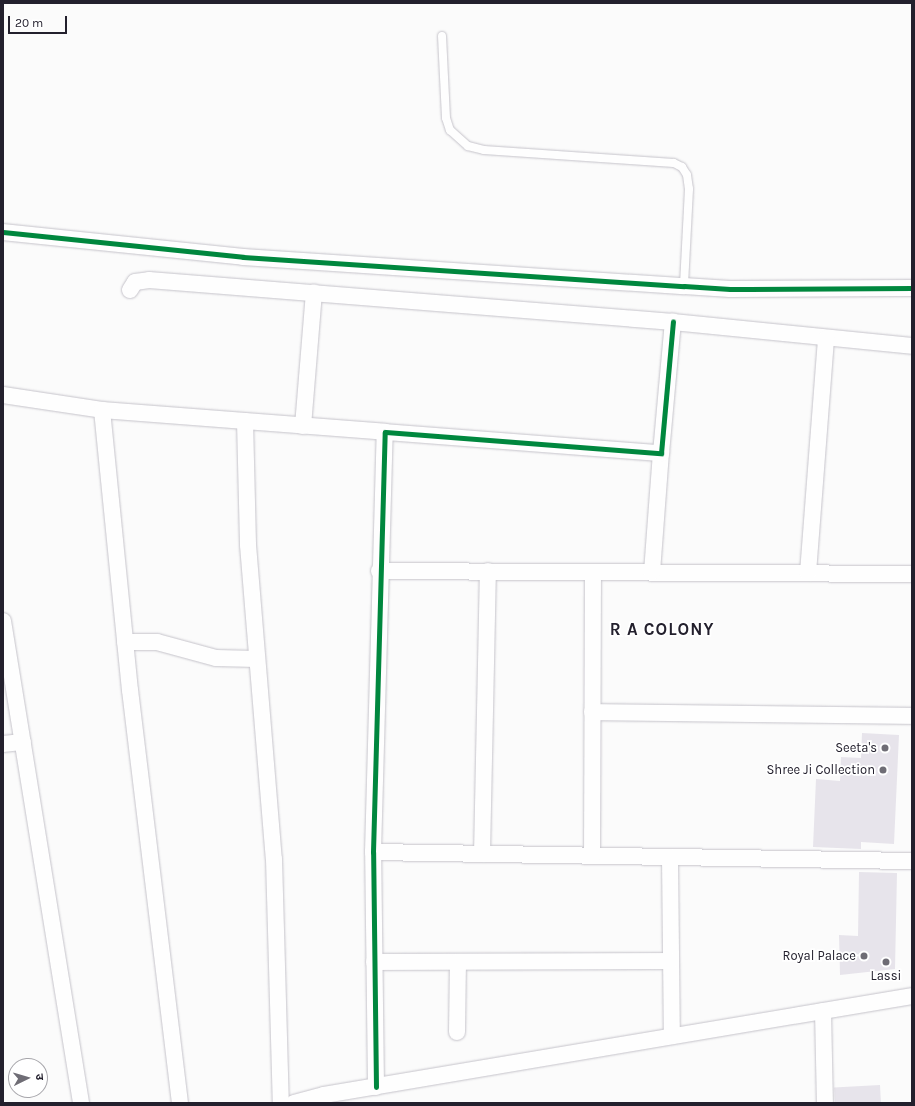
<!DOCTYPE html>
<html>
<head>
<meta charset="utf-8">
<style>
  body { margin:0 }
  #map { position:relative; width:915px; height:1106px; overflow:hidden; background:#fbfbfb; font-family:Karla,"Noto Sans Devanagari",sans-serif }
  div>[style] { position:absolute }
  .building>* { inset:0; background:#e7e4eb; transform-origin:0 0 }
  .roads { filter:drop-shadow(0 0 1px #c5c3ca) drop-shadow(0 0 1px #c5c3ca) }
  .service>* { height:8px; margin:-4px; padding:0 4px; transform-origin:4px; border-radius:4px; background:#fefefe }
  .minor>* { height:16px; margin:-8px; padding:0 8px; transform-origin:8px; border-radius:8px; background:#fefefe }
  .cycleway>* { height:5px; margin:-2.5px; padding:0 2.5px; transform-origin:2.5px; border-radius:2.5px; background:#00873e }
  .dots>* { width:11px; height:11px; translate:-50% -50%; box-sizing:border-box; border:2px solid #fff; border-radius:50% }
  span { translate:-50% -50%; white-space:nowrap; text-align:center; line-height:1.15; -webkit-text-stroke:3.5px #fff; paint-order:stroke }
  .poi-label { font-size:13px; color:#23202d }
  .right { translate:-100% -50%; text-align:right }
  .district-label { font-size:17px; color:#23202d; font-weight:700; letter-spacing:1px }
  .frame { position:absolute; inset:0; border:4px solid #23202d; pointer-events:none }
  .north { position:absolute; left:8px; top:1058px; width:40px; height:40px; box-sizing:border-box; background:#fff; border:1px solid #a7a6ab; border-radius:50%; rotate:85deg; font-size:11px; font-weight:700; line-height:16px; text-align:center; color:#23202d }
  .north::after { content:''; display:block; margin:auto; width:14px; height:18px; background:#6f6d75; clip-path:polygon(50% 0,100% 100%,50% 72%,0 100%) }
  .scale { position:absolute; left:8px; top:16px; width:59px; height:18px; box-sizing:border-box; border:2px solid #23202d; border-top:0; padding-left:5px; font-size:12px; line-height:14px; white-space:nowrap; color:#23202d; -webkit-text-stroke:3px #fff; paint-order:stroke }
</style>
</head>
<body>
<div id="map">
  <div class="building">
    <div style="clip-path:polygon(862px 733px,899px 735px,894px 844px,861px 842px,861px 849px,813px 847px,816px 779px,840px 781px,841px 757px,861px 758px)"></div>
    <div style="clip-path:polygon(859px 872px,897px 873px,895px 969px,840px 975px,839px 935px,858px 936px)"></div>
    <div style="left:880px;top:1085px;width:18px;height:46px;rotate:87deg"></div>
  </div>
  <div class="roads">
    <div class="service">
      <div style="left:442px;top:36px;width:82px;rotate:87.2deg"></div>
      <div style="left:446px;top:118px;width:13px;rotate:72deg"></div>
      <div style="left:450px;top:130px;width:24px;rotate:42deg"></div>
      <div style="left:468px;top:146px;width:16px;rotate:14deg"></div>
      <div style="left:484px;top:150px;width:190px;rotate:3.9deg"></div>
      <div style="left:674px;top:163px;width:9px;rotate:27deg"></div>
      <div style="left:682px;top:167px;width:9px;rotate:58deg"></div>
      <div style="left:687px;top:175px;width:14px;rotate:82deg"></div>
      <div style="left:689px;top:189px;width:97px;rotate:93deg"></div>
    </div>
    <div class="minor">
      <div style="left:3px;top:232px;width:241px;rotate:5.9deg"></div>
      <div style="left:243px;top:257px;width:442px;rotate:3.8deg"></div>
      <div style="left:684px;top:286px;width:46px;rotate:3.7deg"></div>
      <div style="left:730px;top:289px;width:182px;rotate:-0.3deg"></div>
      <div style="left:130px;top:290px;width:9px;rotate:-58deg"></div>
      <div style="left:135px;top:282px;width:14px;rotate:-8deg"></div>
      <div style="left:149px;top:280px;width:526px;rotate:4.58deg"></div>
      <div style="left:673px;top:322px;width:240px;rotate:5.7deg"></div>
      <div style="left:3px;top:395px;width:100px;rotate:8.6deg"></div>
      <div style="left:102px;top:410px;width:284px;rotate:4.4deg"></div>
      <div style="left:102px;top:410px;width:281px;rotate:84.3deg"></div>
      <div style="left:130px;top:690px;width:416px;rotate:83.1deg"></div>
      <div style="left:245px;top:421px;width:124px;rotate:88.6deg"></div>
      <div style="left:248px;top:545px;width:315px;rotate:85.3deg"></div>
      <div style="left:274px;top:859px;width:244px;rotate:88.4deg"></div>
      <div style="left:303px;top:426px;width:134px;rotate:-85.3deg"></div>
      <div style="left:379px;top:571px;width:533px;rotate:0.32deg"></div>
      <div style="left:652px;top:572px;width:119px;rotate:-85.7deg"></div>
      <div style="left:808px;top:573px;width:235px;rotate:-85.6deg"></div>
      <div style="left:3px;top:621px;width:488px;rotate:80.8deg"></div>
      <div style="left:125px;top:642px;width:32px"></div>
      <div style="left:157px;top:642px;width:61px;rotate:15.2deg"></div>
      <div style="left:216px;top:658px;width:40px;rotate:1.4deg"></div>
      <div style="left:592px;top:712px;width:320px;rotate:0.7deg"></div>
      <div style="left:3px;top:744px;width:20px;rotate:-6deg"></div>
      <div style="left:373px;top:852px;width:539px;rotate:0.96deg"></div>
      <div style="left:482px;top:854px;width:283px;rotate:-88.8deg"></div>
      <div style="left:592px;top:856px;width:284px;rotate:-89.8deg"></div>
      <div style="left:670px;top:857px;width:179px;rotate:89.4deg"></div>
      <div style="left:374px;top:962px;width:296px;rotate:-0.2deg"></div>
      <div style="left:823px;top:1011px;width:92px;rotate:88.8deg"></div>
      <div style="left:457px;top:1032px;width:70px;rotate:-89.2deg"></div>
      <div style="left:376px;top:1087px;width:235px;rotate:-90.7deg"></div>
      <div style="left:373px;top:852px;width:420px;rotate:-88.4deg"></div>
      <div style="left:385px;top:432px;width:277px;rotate:4.4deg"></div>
      <div style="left:661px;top:453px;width:132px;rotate:-84.8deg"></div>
      <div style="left:294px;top:1103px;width:31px;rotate:-15deg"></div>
      <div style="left:324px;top:1095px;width:596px;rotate:-9.56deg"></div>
    </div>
  </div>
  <div class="cycleway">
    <div style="left:3px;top:232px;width:241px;rotate:5.9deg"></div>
    <div style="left:243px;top:257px;width:442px;rotate:3.8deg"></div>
    <div style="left:684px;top:286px;width:46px;rotate:3.7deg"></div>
    <div style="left:730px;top:289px;width:182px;rotate:-0.3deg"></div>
    <div style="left:376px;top:1087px;width:235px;rotate:-90.7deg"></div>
    <div style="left:373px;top:852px;width:420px;rotate:-88.4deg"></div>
    <div style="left:385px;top:432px;width:277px;rotate:4.4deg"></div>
    <div style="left:661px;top:453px;width:132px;rotate:-84.8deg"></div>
  </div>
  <div class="dots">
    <div style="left:885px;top:748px;background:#6f6d75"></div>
    <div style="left:883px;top:770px;background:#6f6d75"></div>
    <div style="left:864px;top:956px;background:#6f6d75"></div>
    <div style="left:886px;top:962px;background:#6f6d75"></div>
  </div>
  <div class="poi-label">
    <span class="right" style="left:877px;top:748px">Seeta's</span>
    <span class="right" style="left:875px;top:770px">Shree Ji Collection</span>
    <span class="right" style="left:856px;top:956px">Royal Palace</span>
    <span style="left:886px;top:976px">Lassi</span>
  </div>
  <div class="district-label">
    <span style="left:662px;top:630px">R A COLONY</span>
  </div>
  <div class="frame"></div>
  <div class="north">उ</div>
  <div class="scale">20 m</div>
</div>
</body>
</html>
